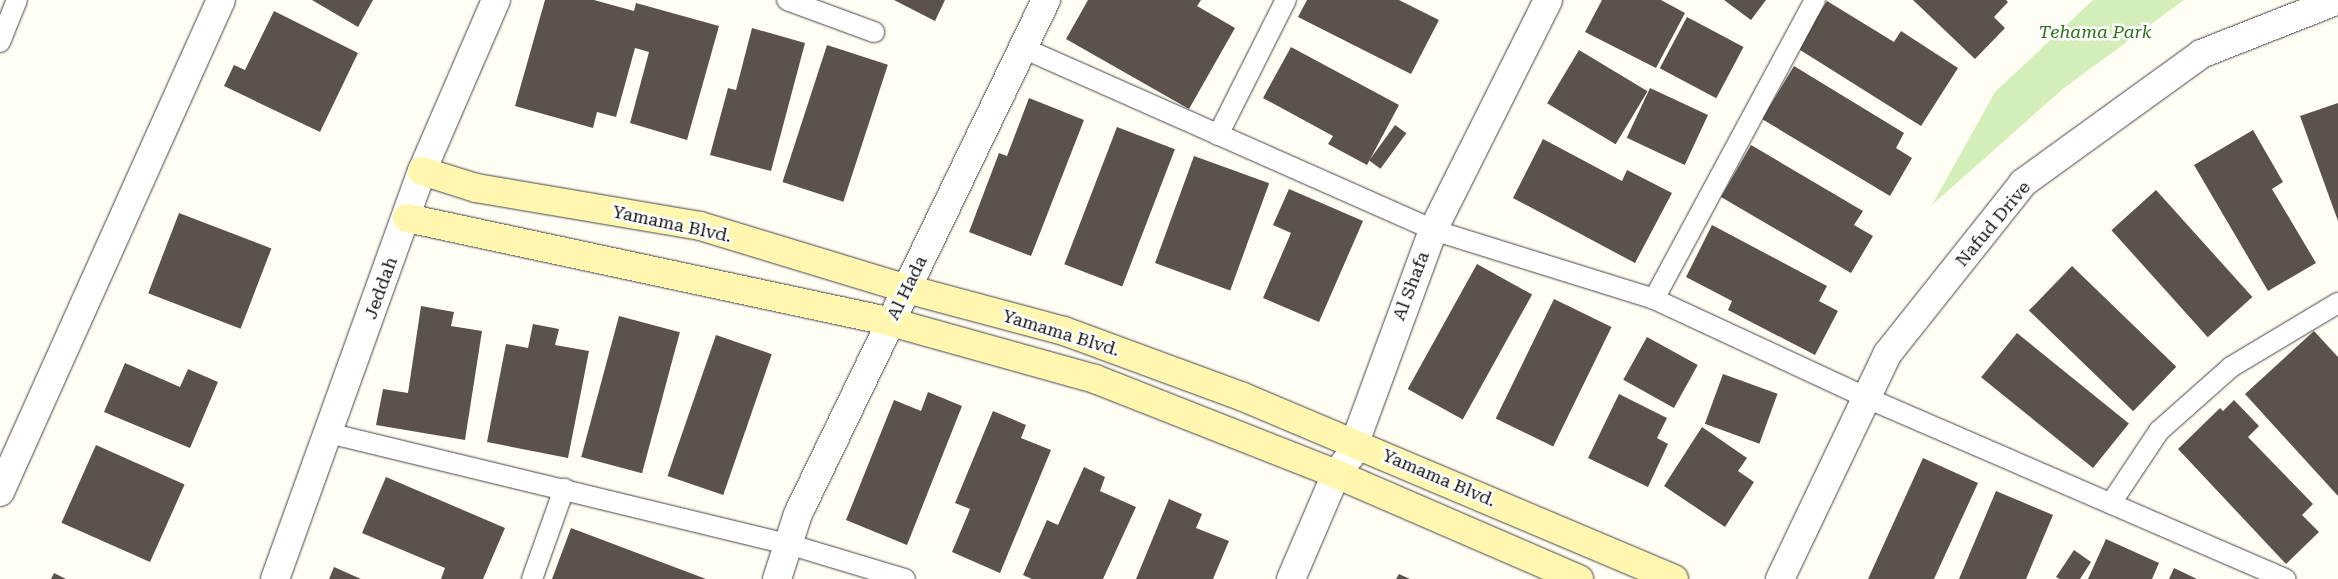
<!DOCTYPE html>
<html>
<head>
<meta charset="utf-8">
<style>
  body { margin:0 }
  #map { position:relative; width:2338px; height:579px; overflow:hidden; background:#fffdf4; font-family:"Roboto Serif",serif }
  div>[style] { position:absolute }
  .green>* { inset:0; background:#d4eeb9 }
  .building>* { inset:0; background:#5b524c; transform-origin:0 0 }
  .roads { filter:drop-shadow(0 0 1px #444) drop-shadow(0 0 1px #444) }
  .lane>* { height:20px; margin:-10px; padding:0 10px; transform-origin:10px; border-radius:10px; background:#fff }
  .street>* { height:28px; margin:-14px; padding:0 14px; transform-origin:14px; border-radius:14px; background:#fff }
  .secondary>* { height:28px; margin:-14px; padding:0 14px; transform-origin:14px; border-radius:14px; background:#fff7af }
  span { translate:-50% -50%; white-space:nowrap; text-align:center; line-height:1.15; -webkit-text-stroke:5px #fff; paint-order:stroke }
  .park-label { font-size:18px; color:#2b7019; font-style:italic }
  .street-label { font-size:18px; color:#111 }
</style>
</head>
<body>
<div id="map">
  <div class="green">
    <div style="clip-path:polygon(2093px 0,2184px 0,2064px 88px,1932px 205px,1995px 92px)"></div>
  </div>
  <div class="building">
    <div style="clip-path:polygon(312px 0,373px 0,358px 27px)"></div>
    <div style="clip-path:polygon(545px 0,594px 0,634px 11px,636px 3px,719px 26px,687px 140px,630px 123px,649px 52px,635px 48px,616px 117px,597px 112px,593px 128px,515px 106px)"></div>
    <div style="clip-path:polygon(894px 0,945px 0,935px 21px)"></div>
    <div style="clip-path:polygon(1088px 0,1201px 0,1197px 6px,1235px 28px,1189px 109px,1066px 39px)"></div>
    <div style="clip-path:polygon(1307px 0,1399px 0,1439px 20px,1411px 74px,1298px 17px)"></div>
    <div style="clip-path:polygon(1602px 0,1661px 0,1685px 13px,1656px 68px,1585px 32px)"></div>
    <div style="clip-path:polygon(1724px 0,1766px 0,1751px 20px)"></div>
    <div style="clip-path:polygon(1913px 0,2006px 0,2008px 2px,1994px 17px,2005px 28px,1975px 59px)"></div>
    <div style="clip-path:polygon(1827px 1px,1894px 42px,1901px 31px,1958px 68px,1921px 126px,1797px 48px)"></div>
    <div style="clip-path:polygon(274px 11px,358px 53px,320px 132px,224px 86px,234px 65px,245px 70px)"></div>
    <div style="left:1687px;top:17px;width:64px;height:58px;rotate:28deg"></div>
    <div style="clip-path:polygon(752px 28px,805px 43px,771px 171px,710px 155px,728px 88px,736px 90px)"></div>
    <div style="left:827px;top:45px;width:64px;height:144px;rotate:18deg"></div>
    <div style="clip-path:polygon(1291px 47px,1399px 105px,1367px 165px,1328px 144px,1333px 136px,1263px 98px)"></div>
    <div style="left:1579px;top:50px;width:80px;height:62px;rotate:31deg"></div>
    <div style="clip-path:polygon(1794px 66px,1904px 133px,1896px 148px,1912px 158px,1890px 196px,1762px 119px)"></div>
    <div style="left:1650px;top:88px;width:64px;height:55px;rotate:25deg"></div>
    <div style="clip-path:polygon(1029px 98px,1084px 120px,1031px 256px,969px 232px,999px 153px,1007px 156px)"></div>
    <div style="clip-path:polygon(2338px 103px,2338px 221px,2300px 116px)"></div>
    <div style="left:1395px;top:125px;width:14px;height:44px;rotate:36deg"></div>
    <div style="left:1117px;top:127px;width:62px;height:147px;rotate:21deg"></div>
    <div style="clip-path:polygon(2253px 130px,2283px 182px,2272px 189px,2316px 263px,2268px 291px,2194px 165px)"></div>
    <div style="clip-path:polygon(1543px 139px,1622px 181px,1627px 170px,1672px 193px,1635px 263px,1513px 198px)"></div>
    <div style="clip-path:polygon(1751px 145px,1863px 211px,1854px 225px,1873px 236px,1851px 273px,1721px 197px)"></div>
    <div style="left:1194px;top:156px;width:80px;height:114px;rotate:20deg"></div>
    <div style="clip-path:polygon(1289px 189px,1363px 221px,1319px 322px,1263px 298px,1291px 233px,1273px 225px)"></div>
    <div style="left:2156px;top:190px;width:144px;height:60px;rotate:48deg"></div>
    <div style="left:179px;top:213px;width:99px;height:86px;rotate:21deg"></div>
    <div style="clip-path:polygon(1712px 225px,1827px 286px,1819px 301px,1838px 311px,1815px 355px,1728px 310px,1732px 301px,1686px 277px)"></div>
    <div style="left:1477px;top:264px;width:63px;height:143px;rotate:29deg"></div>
    <div style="left:2072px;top:266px;width:145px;height:62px;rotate:44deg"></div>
    <div style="left:1554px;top:299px;width:64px;height:133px;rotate:26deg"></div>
    <div style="clip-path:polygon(421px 306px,454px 312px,451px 326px,482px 331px,465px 440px,376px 425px,383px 389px,408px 393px)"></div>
    <div style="left:619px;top:316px;width:63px;height:146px;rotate:15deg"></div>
    <div style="clip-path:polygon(533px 324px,559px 329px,555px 345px,589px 351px,568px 458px,487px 442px,506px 344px,528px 348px)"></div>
    <div style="clip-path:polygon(2314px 331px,2338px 357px,2338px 496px,2245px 394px)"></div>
    <div style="left:2017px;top:333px;width:144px;height:57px;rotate:39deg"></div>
    <div style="left:716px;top:335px;width:59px;height:149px;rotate:19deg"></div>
    <div style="left:1647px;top:337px;width:58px;height:49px;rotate:29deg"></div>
    <div style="clip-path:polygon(125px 363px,180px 387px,188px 369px,218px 382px,190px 448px,104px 412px)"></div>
    <div style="left:1723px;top:374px;width:58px;height:53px;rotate:20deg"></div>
    <div style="clip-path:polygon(928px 392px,962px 406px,907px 545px,846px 520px,894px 400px,921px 411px)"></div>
    <div style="clip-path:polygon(1619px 394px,1667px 418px,1657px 438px,1668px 444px,1648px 487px,1588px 458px)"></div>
    <div style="clip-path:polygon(2234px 400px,2259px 426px,2248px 437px,2313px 504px,2302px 515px,2319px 532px,2286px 564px,2178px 449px,2220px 408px,2223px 411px)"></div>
    <div style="clip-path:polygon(993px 411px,1026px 425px,1021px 438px,1051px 450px,1000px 573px,952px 552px,970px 509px,955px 503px)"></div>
    <div style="clip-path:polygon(1702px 427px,1747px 458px,1738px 471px,1754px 482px,1725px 527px,1664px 486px)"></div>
    <div style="left:96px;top:445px;width:97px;height:85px;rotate:24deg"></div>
    <div style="clip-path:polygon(1923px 458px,1978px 483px,1934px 579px,1868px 579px)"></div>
    <div style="clip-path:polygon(1084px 467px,1105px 477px,1100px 491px,1136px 507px,1103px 579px,1032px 579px,1023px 575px,1047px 520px,1058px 525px)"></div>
    <div style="clip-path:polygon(386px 477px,505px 528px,483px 579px,441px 579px,445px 568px,362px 533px)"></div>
    <div style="clip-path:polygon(1996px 491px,2053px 515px,2026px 579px,1959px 579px)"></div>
    <div style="clip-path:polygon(1169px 499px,1202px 514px,1196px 528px,1229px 541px,1213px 579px,1136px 579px)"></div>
    <div style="clip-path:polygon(571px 528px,706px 579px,552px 579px)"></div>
    <div style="clip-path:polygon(2106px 539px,2159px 563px,2152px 579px,2088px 579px)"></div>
    <div style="clip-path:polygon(2074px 550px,2091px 562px,2080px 579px,2060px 579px,2056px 577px)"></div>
    <div style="clip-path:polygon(334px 567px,361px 579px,329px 579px)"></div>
    <div style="clip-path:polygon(2174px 568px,2197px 579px,2169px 579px)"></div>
    <div style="clip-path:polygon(54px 573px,66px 579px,51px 579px)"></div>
    <div style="clip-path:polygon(1399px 574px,1410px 579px,1396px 579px)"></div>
  </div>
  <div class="roads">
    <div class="lane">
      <div style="left:787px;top:0;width:93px;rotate:20.2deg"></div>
      <div style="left:0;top:42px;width:45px;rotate:-68deg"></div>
      <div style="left:1023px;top:48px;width:449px;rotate:23.9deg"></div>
      <div style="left:1433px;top:230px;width:232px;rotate:17.3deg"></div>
      <div style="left:1654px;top:299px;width:235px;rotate:24.9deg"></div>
      <div style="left:1867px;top:398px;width:456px;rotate:23.4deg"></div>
      <div style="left:1218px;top:135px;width:151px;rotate:-63.3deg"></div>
      <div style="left:1654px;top:299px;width:340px;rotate:-61.7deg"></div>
      <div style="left:328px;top:433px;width:473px;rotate:13.6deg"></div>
      <div style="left:788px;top:544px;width:122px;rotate:16.7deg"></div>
      <div style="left:2111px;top:503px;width:87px;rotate:-56.3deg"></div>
      <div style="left:2159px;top:431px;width:96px;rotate:-41.6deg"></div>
      <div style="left:2231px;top:367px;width:125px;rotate:-30.9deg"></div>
      <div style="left:532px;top:579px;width:96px;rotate:-70.4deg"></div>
    </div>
    <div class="street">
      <div style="left:0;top:492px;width:539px;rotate:-65.81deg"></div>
      <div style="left:275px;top:579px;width:434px;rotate:-70.2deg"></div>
      <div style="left:422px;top:171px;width:186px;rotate:-66.6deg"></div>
      <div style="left:777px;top:579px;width:68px;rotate:-72.1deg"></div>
      <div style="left:798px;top:514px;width:571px;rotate:-64.24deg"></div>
      <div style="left:1291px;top:579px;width:114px;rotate:-66.8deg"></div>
      <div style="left:1336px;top:474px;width:23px;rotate:-52deg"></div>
      <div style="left:1350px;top:456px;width:241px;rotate:-69.8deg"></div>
      <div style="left:1433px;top:230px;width:257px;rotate:-63.4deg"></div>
      <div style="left:1780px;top:579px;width:250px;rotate:-64.5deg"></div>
      <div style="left:1888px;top:353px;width:217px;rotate:-51.5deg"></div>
      <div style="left:2023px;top:183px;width:220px;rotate:-35.9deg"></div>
      <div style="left:2201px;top:54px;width:147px;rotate:-21.5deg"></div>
    </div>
    <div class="secondary">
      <div style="left:422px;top:171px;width:57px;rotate:17.5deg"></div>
      <div style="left:476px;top:188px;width:227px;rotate:9.6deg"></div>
      <div style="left:700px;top:226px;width:216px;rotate:16.9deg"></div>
      <div style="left:907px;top:289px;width:163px;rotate:15deg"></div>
      <div style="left:1064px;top:331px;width:189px;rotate:20.2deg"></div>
      <div style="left:1241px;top:396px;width:470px;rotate:22.9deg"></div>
      <div style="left:407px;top:218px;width:495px;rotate:12.1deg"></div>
      <div style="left:891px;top:322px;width:212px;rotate:15.6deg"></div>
      <div style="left:1095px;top:379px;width:259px;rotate:21.5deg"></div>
      <div style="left:1336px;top:474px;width:265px;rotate:23.4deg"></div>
    </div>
  </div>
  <div class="park-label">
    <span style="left:2095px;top:32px">Tehama Park</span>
  </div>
  <div class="street-label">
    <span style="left:672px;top:224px;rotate:12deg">Yamama Blvd.</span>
    <span style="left:1993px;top:224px;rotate:-50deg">Nafud Drive</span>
    <span style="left:1411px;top:286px;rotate:-69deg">Al Shafa</span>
    <span style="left:381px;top:288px;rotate:-70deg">Jeddah</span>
    <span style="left:907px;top:288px;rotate:-64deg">Al Hada</span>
    <span style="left:1061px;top:333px;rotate:17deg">Yamama Blvd.</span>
    <span style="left:1439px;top:478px;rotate:23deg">Yamama Blvd.</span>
  </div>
</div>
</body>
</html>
